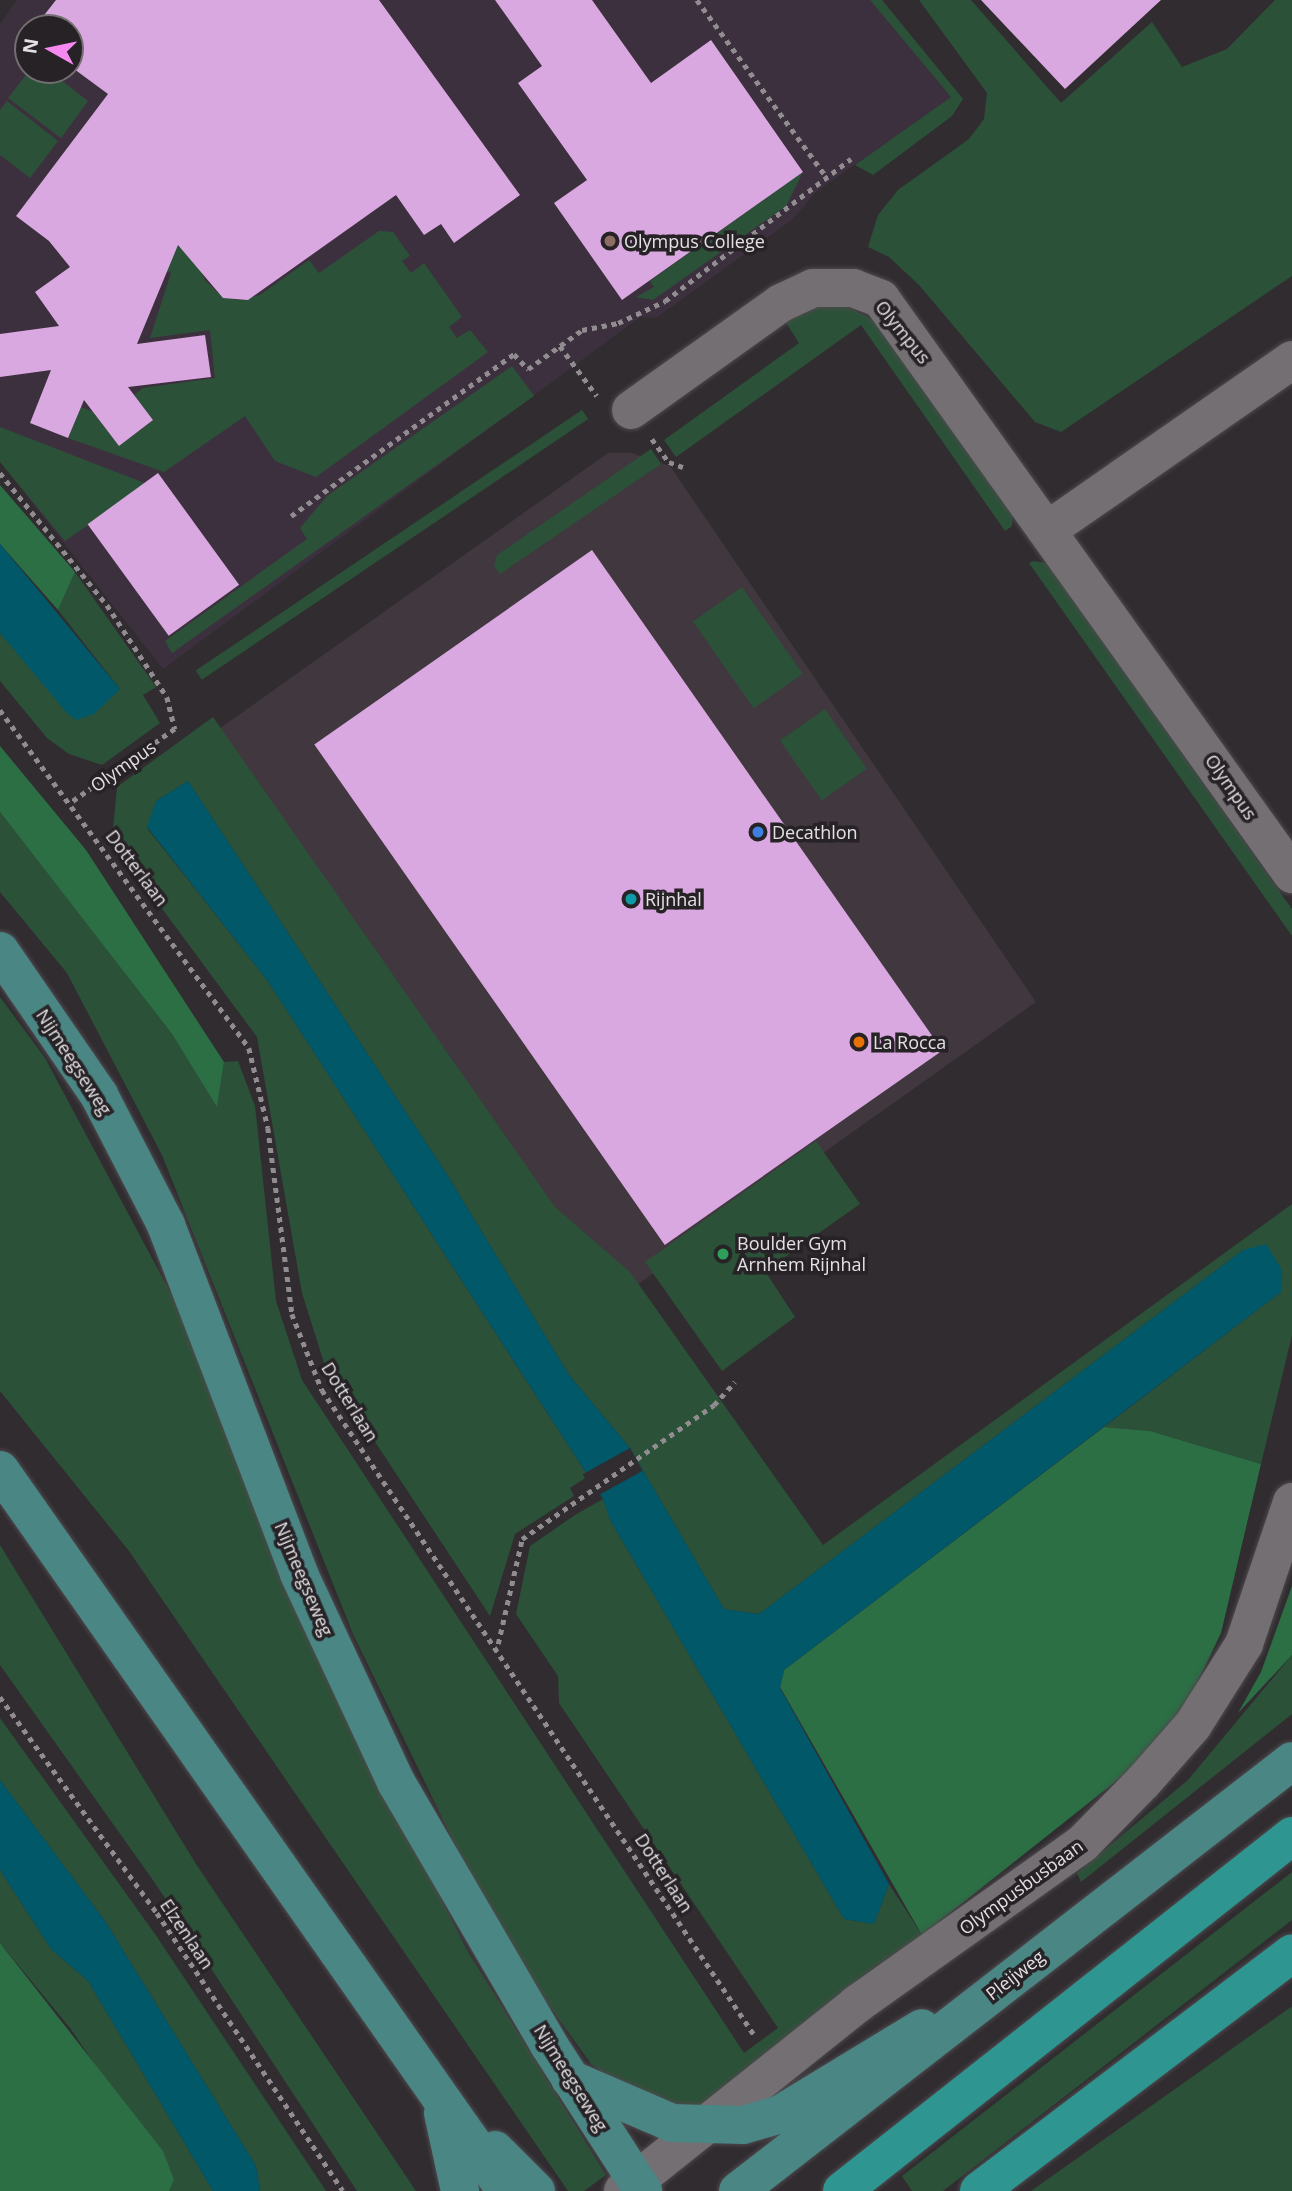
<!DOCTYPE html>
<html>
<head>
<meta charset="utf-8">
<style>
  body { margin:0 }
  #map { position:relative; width:1292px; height:2191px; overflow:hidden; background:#302c30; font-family:"Open Sans",sans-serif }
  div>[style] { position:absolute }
  .built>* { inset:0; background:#40373f }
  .education>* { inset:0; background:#3d303e }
  .green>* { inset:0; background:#2b5238; transform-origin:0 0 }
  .forest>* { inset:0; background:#2c6f45 }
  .water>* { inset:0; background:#005869 }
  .pier>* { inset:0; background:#302c30; transform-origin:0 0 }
  .building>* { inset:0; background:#daa8e0; transform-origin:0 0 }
  .path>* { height:4.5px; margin-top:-2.25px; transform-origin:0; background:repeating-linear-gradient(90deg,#908c90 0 5px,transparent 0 10px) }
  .roads { filter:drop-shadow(0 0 2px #4d494d) drop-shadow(0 0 2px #4d494d) }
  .minor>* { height:38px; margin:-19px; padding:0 19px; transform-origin:19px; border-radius:19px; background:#746f73 }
  .major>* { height:38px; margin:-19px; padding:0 19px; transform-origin:19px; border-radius:19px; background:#4a8684 }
  .highway>* { height:38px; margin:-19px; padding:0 19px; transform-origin:19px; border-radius:19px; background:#2e9590 }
  .dots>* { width:19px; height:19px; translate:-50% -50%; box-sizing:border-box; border:4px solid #262226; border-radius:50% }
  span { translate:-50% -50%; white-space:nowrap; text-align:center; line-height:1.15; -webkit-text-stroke:7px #262226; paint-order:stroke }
  .poi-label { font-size:18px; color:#e4e1e4 }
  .left { translate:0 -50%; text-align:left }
  .street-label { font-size:18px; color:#e4e1e4 }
  .north { position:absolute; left:14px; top:14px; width:70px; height:70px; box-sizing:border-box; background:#262226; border:2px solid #726e72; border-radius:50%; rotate:279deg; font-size:19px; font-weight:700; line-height:28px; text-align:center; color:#e4e1e4 }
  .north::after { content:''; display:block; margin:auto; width:24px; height:32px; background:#f589ef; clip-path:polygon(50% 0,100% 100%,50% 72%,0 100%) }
</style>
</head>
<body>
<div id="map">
  <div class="built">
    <div style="clip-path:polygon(608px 453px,632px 453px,670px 466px,1036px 1002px,624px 1294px,546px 1214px,216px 731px)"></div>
  </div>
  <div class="education">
    <div style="clip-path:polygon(evenodd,17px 0,870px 0,951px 97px,816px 192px,793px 219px,656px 318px,640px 317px,163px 669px,0 462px,0 24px,17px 0,28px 28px,70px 28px,70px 70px,28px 70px,28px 28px)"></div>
  </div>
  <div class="green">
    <div style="clip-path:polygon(870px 0,882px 0,963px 99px,952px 116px,873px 175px,855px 165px,951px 97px)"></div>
    <div style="clip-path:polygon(919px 0,971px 0,1061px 103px,1152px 22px,1182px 67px,1227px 49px,1275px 0,1292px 0,1292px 276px,1061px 432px,1035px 422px,919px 285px,889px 257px,868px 247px,878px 215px,898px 190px,969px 139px,984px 119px,987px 93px)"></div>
    <div style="clip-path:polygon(30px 70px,48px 70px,88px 101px,61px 138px,8px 98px)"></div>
    <div style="clip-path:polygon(7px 101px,58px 141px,30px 178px,0 155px,0 110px)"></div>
    <div style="clip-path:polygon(803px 172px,786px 206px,653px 300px,636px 297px,654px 287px,650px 281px)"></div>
    <div style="clip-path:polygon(175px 207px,205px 280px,217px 292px,238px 300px,260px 295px,309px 260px,319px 273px,379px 231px,393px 232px,410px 256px,402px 261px,411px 273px,424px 263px,462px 317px,449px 327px,457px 338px,470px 330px,488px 352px,316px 477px,275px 461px,245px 416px,164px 472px,68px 438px,81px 407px,93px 412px,119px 446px,153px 420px,134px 395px,143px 388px,215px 378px,210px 330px,150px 338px,171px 273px,136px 258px)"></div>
    <div style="clip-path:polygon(817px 306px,846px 306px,874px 320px,1013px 515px,1012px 526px,1005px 531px,861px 325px,676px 457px,664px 440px,799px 343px,785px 321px)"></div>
    <div style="clip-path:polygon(512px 366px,534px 396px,172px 653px,165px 641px,307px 539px,300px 528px,327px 496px)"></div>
    <div style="left:582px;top:410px;width:11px;height:466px;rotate:56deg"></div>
    <div style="clip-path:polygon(0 427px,147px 484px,65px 541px,0 462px)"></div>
    <div style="clip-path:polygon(651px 449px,661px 464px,500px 574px,494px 566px,497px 555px)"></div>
    <div style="clip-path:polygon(1034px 561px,1047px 563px,1292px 909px,1292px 936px,1029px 563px)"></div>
    <div style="clip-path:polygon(75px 572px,156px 687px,143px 695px,160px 723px,102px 765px,69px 754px,47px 738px,0 681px,0 633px,30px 667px,120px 689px,58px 610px)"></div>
    <div style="left:742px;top:587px;width:106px;height:60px;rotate:55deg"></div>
    <div style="left:825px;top:709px;width:73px;height:55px;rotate:55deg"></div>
    <div style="clip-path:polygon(213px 717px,555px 1207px,630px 1272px,823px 1545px,1292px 1204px,1292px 1335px,1261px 1464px,1150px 1431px,1104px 1427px,1281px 1292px,1243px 1250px,759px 1614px,724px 1609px,630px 1448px,569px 1375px,446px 1173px,188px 781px,156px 801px,147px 828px,267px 980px,588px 1476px,570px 1488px,574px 1496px,515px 1534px,490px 1616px,325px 1366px,302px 1293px,257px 1037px,135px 872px,113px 829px,117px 787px)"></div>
    <div style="clip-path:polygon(0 812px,172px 1034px,217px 1106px,224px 1062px,238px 1061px,255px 1106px,276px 1301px,302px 1380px,744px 2053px,778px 2028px,559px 1703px,558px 1676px,516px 1614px,530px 1546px,575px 1515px,603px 1499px,610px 1520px,844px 1919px,874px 1924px,889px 1884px,922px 1935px,873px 1968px,693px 2112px,616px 2082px,591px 2064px,548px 2004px,464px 1863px,353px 1634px,162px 1155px,67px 973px,0 892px)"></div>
    <div style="clip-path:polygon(0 997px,45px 1058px,176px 1303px,395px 1808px,467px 1950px,606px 2175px,584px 2191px,568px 2191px,129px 1551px,0 1391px)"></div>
    <div style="clip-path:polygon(816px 1141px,860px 1204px,765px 1271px,795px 1317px,722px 1371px,645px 1262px)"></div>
    <div style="clip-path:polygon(0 1545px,196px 1864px,416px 2191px,357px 2191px,155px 1883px,0 1665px)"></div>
    <div style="clip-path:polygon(1292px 1655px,1292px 1714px,1081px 1882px,1077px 1873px,1188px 1780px)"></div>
    <div style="clip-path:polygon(0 1718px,155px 1934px,326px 2191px,260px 2191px,256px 2166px,105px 1921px,0 1780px)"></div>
    <div style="clip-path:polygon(0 1870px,51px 1949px,88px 1981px,213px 2191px,169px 2191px,174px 2180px,70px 2028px,0 1943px)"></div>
    <div style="clip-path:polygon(1292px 1872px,1292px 1920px,943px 2191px,912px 2191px,902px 2176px)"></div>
    <div style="clip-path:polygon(1292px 2007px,1292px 2191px,1031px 2191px,1288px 2009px)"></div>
  </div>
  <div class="forest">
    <div style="clip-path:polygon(0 485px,75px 572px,58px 610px,0 544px)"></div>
    <div style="clip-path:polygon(0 746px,86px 850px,224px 1062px,217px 1107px,172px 1034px,0 812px)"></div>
    <div style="clip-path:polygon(1104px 1427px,1150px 1431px,1261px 1464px,1221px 1633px,1184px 1710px,1158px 1748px,922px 1935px,780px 1687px,784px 1670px)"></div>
    <div style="clip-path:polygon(1292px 1586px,1292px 1655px,1238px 1713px,1261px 1672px)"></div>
    <div style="clip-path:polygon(0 1943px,163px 2151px,174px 2180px,169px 2191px,0 2191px)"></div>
  </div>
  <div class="water">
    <div style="clip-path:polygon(0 544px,120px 689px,94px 714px,76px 720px,67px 713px,0 633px)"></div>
    <div style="clip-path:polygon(188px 781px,446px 1173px,569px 1375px,630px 1448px,724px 1609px,759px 1614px,1243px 1250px,1266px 1244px,1282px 1270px,1281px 1292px,784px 1670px,780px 1688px,889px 1884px,874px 1924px,844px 1919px,610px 1520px,603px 1499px,267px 980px,147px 827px,156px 801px)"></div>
    <div style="clip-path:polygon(0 1780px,105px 1921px,256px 2166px,260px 2191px,213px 2191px,88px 1981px,51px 1949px,0 1870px)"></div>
  </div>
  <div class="pier">
    <div style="left:630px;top:1448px;width:26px;height:54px;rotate:61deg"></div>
  </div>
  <div class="building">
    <div style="clip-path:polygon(56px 0,379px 0,520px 195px,454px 243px,441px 224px,424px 235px,396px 195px,248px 300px,223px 298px,178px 245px,137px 344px,205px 335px,211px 377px,128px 387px,153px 420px,119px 446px,84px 400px,68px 438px,30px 423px,51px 370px,0 377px,0 334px,59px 326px,35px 292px,70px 267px,49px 241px,16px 216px,108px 94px,70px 66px,70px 28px,34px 28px)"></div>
    <div style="clip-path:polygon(495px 0,592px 0,651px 83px,711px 40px,803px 172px,622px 300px,554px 203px,587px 180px,518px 83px,542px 66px)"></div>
    <div style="clip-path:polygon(981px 0,1161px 0,1065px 89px)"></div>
    <div style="left:158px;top:473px;width:138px;height:87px;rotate:54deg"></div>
    <div style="left:592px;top:550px;width:611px;height:339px;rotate:55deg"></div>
  </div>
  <div class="path">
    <div style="left:697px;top:0;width:217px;rotate:53.8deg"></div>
    <div style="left:560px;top:346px;width:62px;rotate:53.5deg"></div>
    <div style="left:652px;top:439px;width:29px;rotate:54deg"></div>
    <div style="left:669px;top:462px;width:15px;rotate:20deg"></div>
    <div style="left:0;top:473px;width:170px;rotate:51deg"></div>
    <div style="left:107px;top:605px;width:110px;rotate:56.9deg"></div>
    <div style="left:167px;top:697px;width:33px;rotate:76deg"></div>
    <div style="left:175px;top:729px;width:126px;rotate:144.7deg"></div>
    <div style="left:291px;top:516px;width:276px;rotate:-36deg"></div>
    <div style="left:514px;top:354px;width:21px;rotate:47deg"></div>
    <div style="left:528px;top:369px;width:67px;rotate:-35.8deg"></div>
    <div style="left:582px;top:330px;width:37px;rotate:-11deg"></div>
    <div style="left:618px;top:323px;width:52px;rotate:-25.1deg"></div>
    <div style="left:665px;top:301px;width:234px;rotate:-37.4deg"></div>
    <div style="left:0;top:710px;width:420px;rotate:53.6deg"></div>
    <div style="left:249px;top:1048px;width:82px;rotate:76.6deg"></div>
    <div style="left:268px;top:1128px;width:188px;rotate:82.6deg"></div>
    <div style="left:292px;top:1314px;width:82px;rotate:68.5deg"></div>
    <div style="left:322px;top:1390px;width:778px;rotate:56.17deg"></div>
    <div style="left:498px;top:1644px;width:108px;rotate:-77.1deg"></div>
    <div style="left:522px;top:1539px;width:234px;rotate:-34.9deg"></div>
    <div style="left:714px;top:1405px;width:31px;rotate:-48deg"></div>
    <div style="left:0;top:1697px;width:267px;rotate:54deg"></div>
    <div style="left:157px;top:1913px;width:334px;rotate:56.2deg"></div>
  </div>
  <div class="roads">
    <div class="minor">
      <div style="left:631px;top:410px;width:184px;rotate:-35.5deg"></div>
      <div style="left:781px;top:303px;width:35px;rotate:-25deg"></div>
      <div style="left:813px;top:288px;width:40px"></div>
      <div style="left:853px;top:288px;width:30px;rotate:21deg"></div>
      <div style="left:881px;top:299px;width:707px;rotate:54.44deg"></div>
      <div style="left:1049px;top:529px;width:296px;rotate:-34.8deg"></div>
      <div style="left:623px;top:2191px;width:300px;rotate:-38.6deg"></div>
      <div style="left:857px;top:2004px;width:276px;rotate:-35.4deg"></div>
      <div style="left:1082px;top:1844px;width:87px;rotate:-45.5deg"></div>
      <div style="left:1143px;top:1782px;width:76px;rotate:-48.7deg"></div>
      <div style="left:1193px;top:1725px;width:96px;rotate:-57.8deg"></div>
      <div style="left:1244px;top:1644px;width:150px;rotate:-71.3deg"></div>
    </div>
    <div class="major">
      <div style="left:0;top:951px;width:175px;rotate:55.5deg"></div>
      <div style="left:99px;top:1095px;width:146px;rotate:62.7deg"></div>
      <div style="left:166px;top:1225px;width:373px;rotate:69.1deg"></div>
      <div style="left:299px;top:1574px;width:230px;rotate:65deg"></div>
      <div style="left:396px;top:1782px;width:304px;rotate:59.8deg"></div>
      <div style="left:549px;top:2045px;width:174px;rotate:57.2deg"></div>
      <div style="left:0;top:1470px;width:881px;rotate:54.94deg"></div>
      <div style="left:570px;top:2079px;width:111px;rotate:23.3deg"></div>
      <div style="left:672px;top:2123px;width:71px;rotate:1.6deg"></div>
      <div style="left:743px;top:2125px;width:37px;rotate:-16deg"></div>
      <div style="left:779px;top:2115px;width:167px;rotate:-31.3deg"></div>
      <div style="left:443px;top:2113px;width:80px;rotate:77.7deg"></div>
      <div style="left:495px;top:2150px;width:58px;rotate:45deg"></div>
      <div style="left:738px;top:2191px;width:701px;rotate:-37.82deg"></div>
    </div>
    <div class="highway">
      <div style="left:842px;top:2191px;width:573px;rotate:-38.27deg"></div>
      <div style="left:979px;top:2191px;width:393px;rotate:-37.2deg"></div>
    </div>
  </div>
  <div class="dots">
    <div style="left:610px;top:241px;background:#8d6e63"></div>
    <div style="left:758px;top:832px;background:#3f7fe0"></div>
    <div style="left:631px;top:899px;background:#0f9aa8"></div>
    <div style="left:859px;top:1042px;background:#e8710a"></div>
    <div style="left:723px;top:1254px;background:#2e9e5b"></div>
  </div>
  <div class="poi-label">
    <span class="left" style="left:624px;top:241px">Olympus College</span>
    <span class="left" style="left:772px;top:832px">Decathlon</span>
    <span class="left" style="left:645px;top:899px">Rijnhal</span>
    <span class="left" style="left:873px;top:1042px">La Rocca</span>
    <span class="left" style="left:737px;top:1254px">Boulder Gym<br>Arnhem Rijnhal</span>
  </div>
  <div class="street-label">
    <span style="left:903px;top:332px;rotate:51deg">Olympus</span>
    <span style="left:123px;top:766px;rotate:-35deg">Olympus</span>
    <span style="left:1231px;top:787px;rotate:55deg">Olympus</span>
    <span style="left:137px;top:868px;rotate:53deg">Dotterlaan</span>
    <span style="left:74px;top:1062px;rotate:57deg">Nijmeegseweg</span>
    <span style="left:350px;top:1402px;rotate:58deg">Dotterlaan</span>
    <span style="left:304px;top:1579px;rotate:67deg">Nijmeegseweg</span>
    <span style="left:664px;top:1873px;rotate:57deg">Dotterlaan</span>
    <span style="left:1021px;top:1887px;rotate:-36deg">Olympusbusbaan</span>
    <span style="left:187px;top:1934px;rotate:56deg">Elzenlaan</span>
    <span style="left:1015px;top:1975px;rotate:-38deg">Pleijweg</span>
    <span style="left:571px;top:2078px;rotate:58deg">Nijmeegseweg</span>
  </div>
  <div class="north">N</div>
</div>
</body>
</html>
